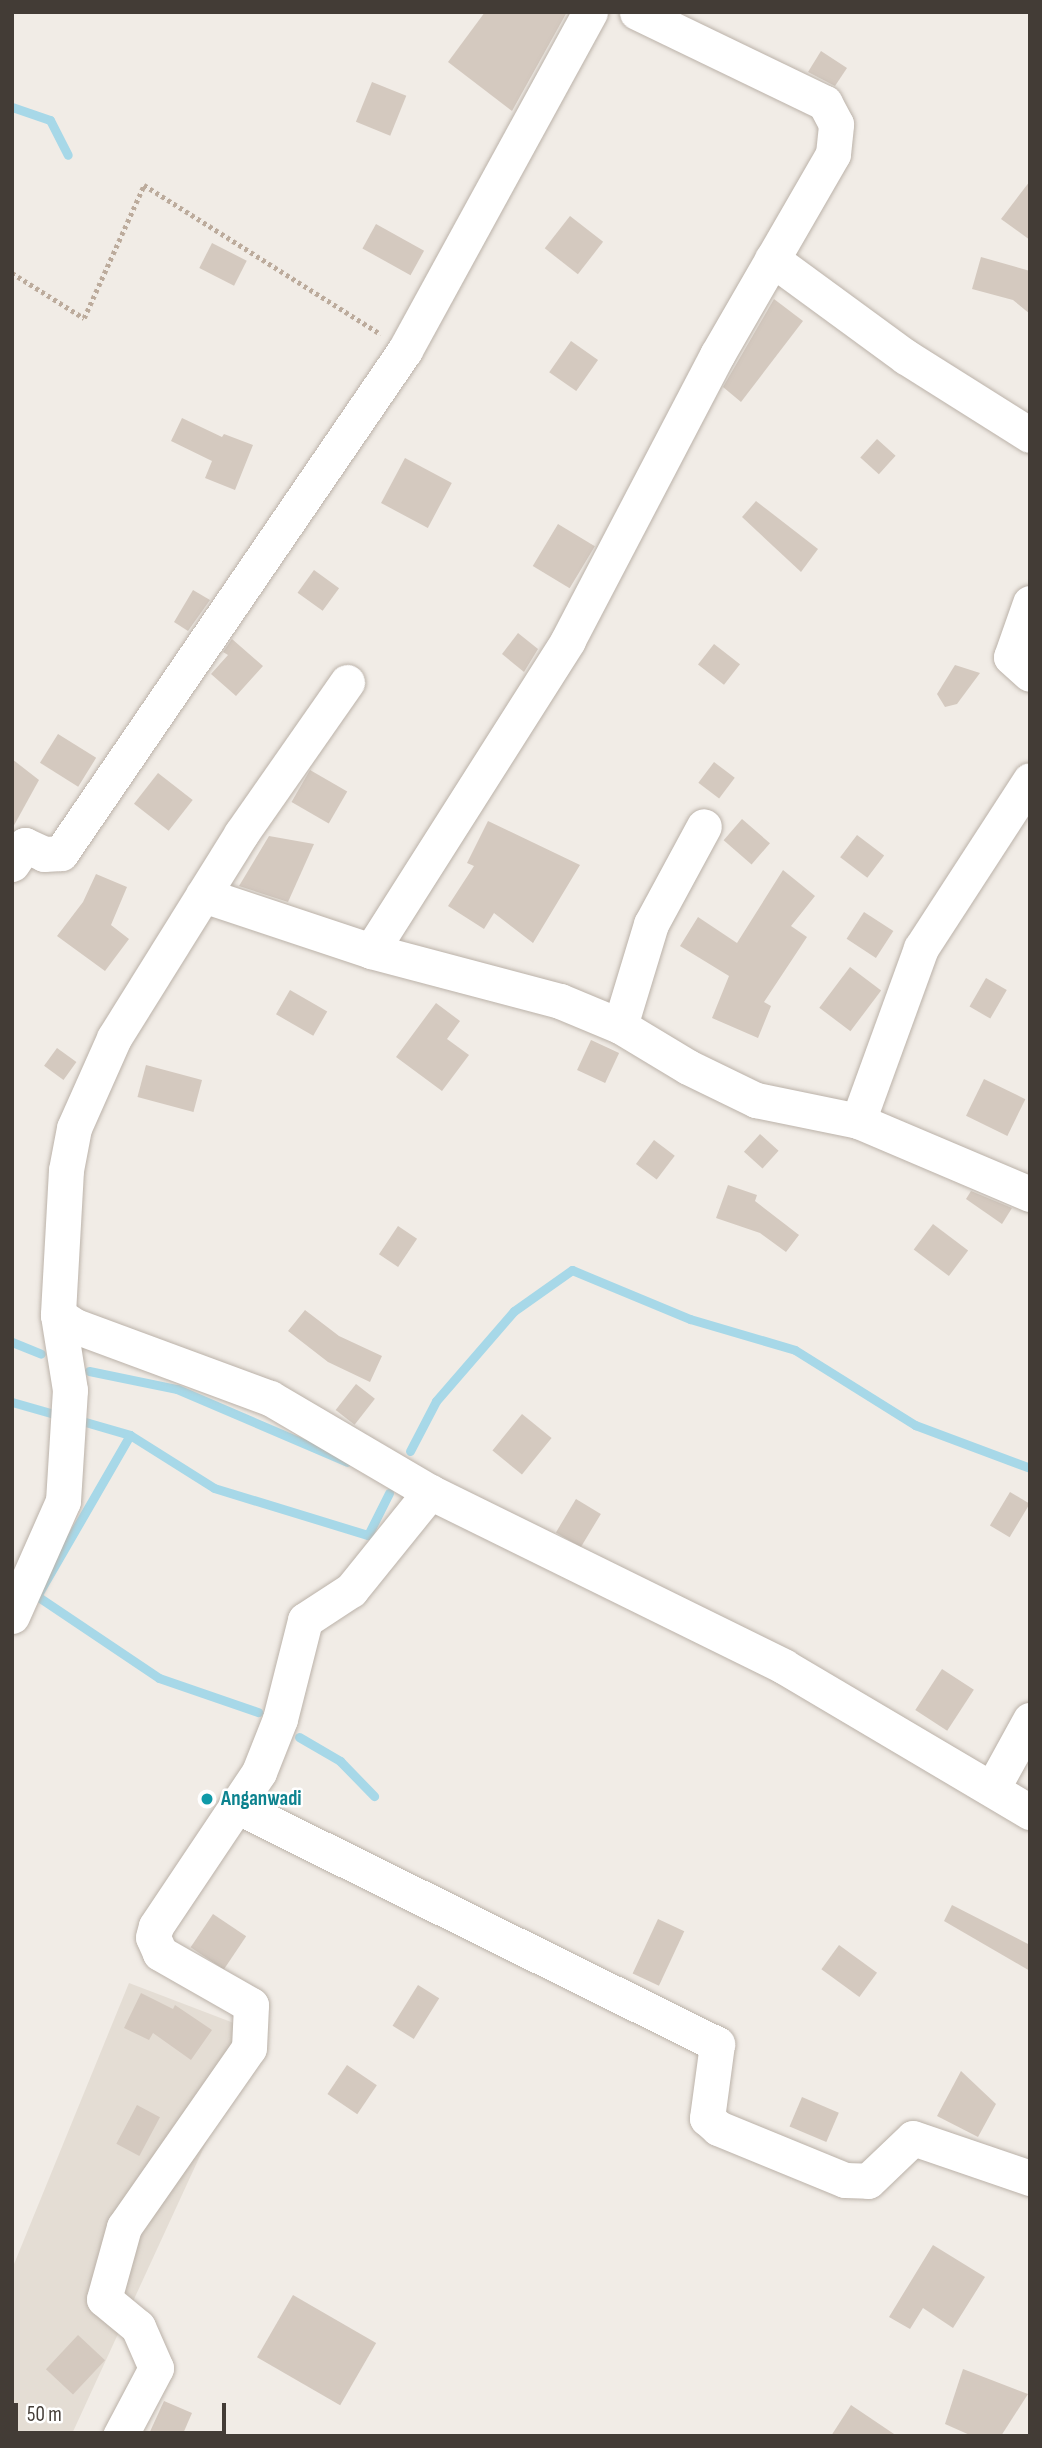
<!DOCTYPE html>
<html>
<head>
<meta charset="utf-8">
<style>
  body { margin:0 }
  #map { position:relative; width:1042px; height:2448px; overflow:hidden; background:#f1ece6; font-family:"Sofia Sans Condensed",sans-serif }
  div>[style] { position:absolute }
  .residential>* { inset:0; background:#e4ddd4 }
  .stream>* { height:9px; margin:-4.5px; padding:0 4.5px; transform-origin:4.5px; border-radius:4.5px; background:#a7d8e8 }
  .building>* { inset:0; background:#d4c9bf; transform-origin:0 0 }
  .path>* { height:4.5px; margin-top:-2.25px; transform-origin:0; background:repeating-linear-gradient(90deg,#bcab9c 0 3.5px,transparent 0 7px) }
  .roads { filter:drop-shadow(0 0 2px #bbb2a9) drop-shadow(0 0 2px #bbb2a9) }
  .minor>* { height:35px; margin:-17.5px; padding:0 17.5px; transform-origin:17.5px; border-radius:17.5px; background:#fff }
  .dots>* { width:19px; height:19px; translate:-50% -50%; box-sizing:border-box; border:4px solid #fff; border-radius:50% }
  span { translate:-50% -50%; white-space:nowrap; text-align:center; line-height:1.15; -webkit-text-stroke:5px #fff; paint-order:stroke }
  .culture-label { font-size:21px; color:#0d838f; font-weight:700 }
  .left { translate:0 -50%; text-align:left }
  .frame { position:absolute; inset:0; border:14px solid #433c36; pointer-events:none }
  .scale { position:absolute; left:14px; top:2403px; width:212px; height:32px; box-sizing:border-box; border:4px solid #433c36; border-top:0; padding-left:9px; font-size:21px; line-height:24px; white-space:nowrap; color:#433c36; -webkit-text-stroke:5px #fff; paint-order:stroke }
</style>
</head>
<body>
<div id="map">
  <div class="residential">
    <div style="clip-path:polygon(129px 1983px,257px 2032px,71px 2436px,12px 2436px,12px 2269px)"></div>
  </div>
  <div class="stream">
    <div style="left:12px;top:107px;width:40px;rotate:18.9deg"></div>
    <div style="left:50px;top:120px;width:39px;rotate:63deg"></div>
    <div style="left:12px;top:1342px;width:31px;rotate:22deg"></div>
    <div style="left:89px;top:1371px;width:90px;rotate:11.6deg"></div>
    <div style="left:177px;top:1389px;width:185px;rotate:23.2deg"></div>
    <div style="left:12px;top:1402px;width:51px;rotate:15.9deg"></div>
    <div style="left:75px;top:1419px;width:57px;rotate:16.2deg"></div>
    <div style="left:130px;top:1435px;width:99px;rotate:32.2deg"></div>
    <div style="left:214px;top:1488px;width:161px;rotate:17deg"></div>
    <div style="left:368px;top:1535px;width:47px;rotate:-63.4deg"></div>
    <div style="left:130px;top:1435px;width:186px;rotate:120deg"></div>
    <div style="left:37px;top:1596px;width:147px;rotate:33.9deg"></div>
    <div style="left:159px;top:1678px;width:105px;rotate:19deg"></div>
    <div style="left:410px;top:1451px;width:56px;rotate:-62.5deg"></div>
    <div style="left:436px;top:1401px;width:119px;rotate:-49.1deg"></div>
    <div style="left:514px;top:1311px;width:71px;rotate:-35.3deg"></div>
    <div style="left:572px;top:1270px;width:128px;rotate:22.6deg"></div>
    <div style="left:690px;top:1319px;width:109px;rotate:16.4deg"></div>
    <div style="left:795px;top:1350px;width:142px;rotate:32deg"></div>
    <div style="left:915px;top:1425px;width:123px;rotate:20.5deg"></div>
    <div style="left:299px;top:1737px;width:48px;rotate:30.3deg"></div>
    <div style="left:340px;top:1761px;width:49px;rotate:45.8deg"></div>
  </div>
  <div class="building">
    <div style="clip-path:polygon(485px 12px,567px 12px,512px 111px,448px 62px)"></div>
    <div style="clip-path:polygon(821px 51px,847px 68px,835px 86px,808px 72px)"></div>
    <div style="left:372px;top:82px;width:37px;height:43px;rotate:22deg"></div>
    <div style="clip-path:polygon(1030px 181px,1030px 240px,1001px 219px)"></div>
    <div style="left:570px;top:216px;width:42px;height:41px;rotate:38deg"></div>
    <div style="left:376px;top:224px;width:55px;height:28px;rotate:29deg"></div>
    <div style="left:212px;top:243px;width:39px;height:28px;rotate:27deg"></div>
    <div style="clip-path:polygon(981px 257px,1030px 271px,1030px 314px,1013px 300px,972px 289px)"></div>
    <div style="clip-path:polygon(774px 299px,803px 321px,741px 402px,723px 387px)"></div>
    <div style="left:571px;top:341px;width:33px;height:38px;rotate:35deg"></div>
    <div style="clip-path:polygon(182px 418px,222px 437px,224px 434px,253px 445px,235px 490px,205px 478px,212px 461px,171px 441px)"></div>
    <div style="left:877px;top:439px;width:25px;height:25px;rotate:42deg"></div>
    <div style="left:405px;top:458px;width:53px;height:51px;rotate:28deg"></div>
    <div style="clip-path:polygon(756px 501px,818px 549px,801px 572px,742px 517px)"></div>
    <div style="left:558px;top:524px;width:43px;height:49px;rotate:31deg"></div>
    <div style="left:314px;top:570px;width:31px;height:28px;rotate:36deg"></div>
    <div style="clip-path:polygon(193px 590px,210px 600px,188px 631px,174px 622px)"></div>
    <div style="clip-path:polygon(518px 633px,538px 649px,524px 672px,502px 654px)"></div>
    <div style="clip-path:polygon(232px 639px,263px 666px,236px 696px,211px 674px,228px 655px,223px 652px)"></div>
    <div style="left:714px;top:644px;width:33px;height:26px;rotate:38deg"></div>
    <div style="clip-path:polygon(955px 665px,980px 673px,957px 704px,945px 707px,937px 694px)"></div>
    <div style="left:58px;top:734px;width:45px;height:34px;rotate:32deg"></div>
    <div style="clip-path:polygon(12px 759px,39px 780px,12px 829px)"></div>
    <div style="left:714px;top:762px;width:26px;height:26px;rotate:37deg"></div>
    <div style="left:310px;top:770px;width:43px;height:37px;rotate:30deg"></div>
    <div style="left:158px;top:773px;width:44px;height:39px;rotate:38deg"></div>
    <div style="left:742px;top:819px;width:37px;height:28px;rotate:41deg"></div>
    <div style="clip-path:polygon(488px 821px,580px 865px,533px 943px,494px 913px,484px 929px,448px 906px,474px 866px,467px 863px)"></div>
    <div style="left:857px;top:835px;width:34px;height:28px;rotate:37deg"></div>
    <div style="clip-path:polygon(269px 836px,314px 844px,288px 902px,239px 886px)"></div>
    <div style="clip-path:polygon(783px 870px,815px 896px,791px 926px,807px 937px,764px 1002px,771px 1006px,758px 1038px,712px 1018px,729px 976px,680px 946px,698px 917px,737px 943px)"></div>
    <div style="clip-path:polygon(96px 874px,127px 887px,111px 925px,129px 939px,105px 971px,57px 936px,83px 902px)"></div>
    <div style="left:864px;top:912px;width:35px;height:32px;rotate:33deg"></div>
    <div style="left:850px;top:967px;width:39px;height:51px;rotate:37deg"></div>
    <div style="left:986px;top:978px;width:24px;height:33px;rotate:30deg"></div>
    <div style="left:290px;top:990px;width:43px;height:28px;rotate:30deg"></div>
    <div style="clip-path:polygon(436px 1003px,460px 1021px,447px 1039px,469px 1055px,442px 1091px,396px 1057px)"></div>
    <div style="left:591px;top:1040px;width:31px;height:33px;rotate:25deg"></div>
    <div style="left:57px;top:1048px;width:24px;height:22px;rotate:36deg"></div>
    <div style="left:146px;top:1065px;width:58px;height:33px;rotate:15deg"></div>
    <div style="left:984px;top:1079px;width:46px;height:41px;rotate:26deg"></div>
    <div style="left:760px;top:1134px;width:25px;height:24px;rotate:42deg"></div>
    <div style="left:654px;top:1140px;width:26px;height:30px;rotate:37deg"></div>
    <div style="clip-path:polygon(728px 1185px,757px 1195px,755px 1201px,799px 1235px,786px 1252px,760px 1233px,716px 1218px)"></div>
    <div style="clip-path:polygon(971px 1191px,1012px 1208px,1002px 1224px,966px 1199px)"></div>
    <div style="left:933px;top:1224px;width:44px;height:32px;rotate:37deg"></div>
    <div style="left:398px;top:1226px;width:23px;height:34px;rotate:34deg"></div>
    <div style="clip-path:polygon(305px 1310px,339px 1336px,382px 1356px,370px 1382px,328px 1362px,288px 1331px)"></div>
    <div style="left:356px;top:1384px;width:24px;height:33px;rotate:38deg"></div>
    <div style="left:522px;top:1414px;width:38px;height:47px;rotate:39deg"></div>
    <div style="left:1010px;top:1492px;width:23px;height:39px;rotate:31deg"></div>
    <div style="left:576px;top:1499px;width:29px;height:39px;rotate:31deg"></div>
    <div style="left:942px;top:1669px;width:38px;height:49px;rotate:33deg"></div>
    <div style="clip-path:polygon(952px 1905px,1030px 1945px,1030px 1971px,944px 1921px)"></div>
    <div style="left:213px;top:1914px;width:40px;height:40px;rotate:34deg"></div>
    <div style="left:658px;top:1919px;width:29px;height:60px;rotate:25deg"></div>
    <div style="left:839px;top:1945px;width:47px;height:30px;rotate:36deg"></div>
    <div style="left:418px;top:1985px;width:25px;height:48px;rotate:32deg"></div>
    <div style="clip-path:polygon(141px 1993px,173px 2009px,175px 2005px,212px 2030px,191px 2060px,153px 2033px,149px 2040px,124px 2028px)"></div>
    <div style="left:347px;top:2065px;width:36px;height:35px;rotate:34deg"></div>
    <div style="clip-path:polygon(961px 2071px,996px 2104px,978px 2137px,937px 2116px)"></div>
    <div style="left:802px;top:2097px;width:40px;height:32px;rotate:23deg"></div>
    <div style="left:137px;top:2105px;width:26px;height:44px;rotate:28deg"></div>
    <div style="clip-path:polygon(933px 2245px,985px 2277px,953px 2328px,923px 2308px,910px 2329px,889px 2317px)"></div>
    <div style="left:293px;top:2295px;width:96px;height:72px;rotate:30deg"></div>
    <div style="left:78px;top:2335px;width:37px;height:47px;rotate:43deg"></div>
    <div style="clip-path:polygon(963px 2369px,1028px 2394px,1001px 2436px,972px 2436px,945px 2424px)"></div>
    <div style="clip-path:polygon(164px 2401px,192px 2413px,182px 2436px,148px 2436px)"></div>
    <div style="clip-path:polygon(851px 2405px,897px 2436px,831px 2436px)"></div>
  </div>
  <div class="path">
    <div style="left:12px;top:273px;width:85px;rotate:32deg"></div>
    <div style="left:84px;top:318px;width:146px;rotate:-65.7deg"></div>
    <div style="left:144px;top:185px;width:280px;rotate:32.2deg"></div>
  </div>
  <div class="roads">
    <div class="minor">
      <div style="left:772px;top:259px;width:166px;rotate:36.2deg"></div>
      <div style="left:906px;top:357px;width:146px;rotate:32.2deg"></div>
      <div style="left:1030px;top:603px;width:57px;rotate:109.4deg"></div>
      <div style="left:1011px;top:657px;width:25px;rotate:42deg"></div>
      <div style="left:347px;top:682px;width:185px;rotate:124.9deg"></div>
      <div style="left:241px;top:834px;width:240px;rotate:121.9deg"></div>
      <div style="left:114px;top:1038px;width:98px;rotate:114deg"></div>
      <div style="left:74px;top:1128px;width:43px;rotate:100.8deg"></div>
      <div style="left:66px;top:1170px;width:145px;rotate:93.2deg"></div>
      <div style="left:58px;top:1315px;width:20px;rotate:33deg"></div>
      <div style="left:75px;top:1326px;width:208px;rotate:20.3deg"></div>
      <div style="left:270px;top:1398px;width:186px;rotate:30.4deg"></div>
      <div style="left:430px;top:1492px;width:394px;rotate:26.2deg"></div>
      <div style="left:783px;top:1666px;width:287px;rotate:30.6deg"></div>
      <div style="left:12px;top:864px;width:23px;rotate:-56deg"></div>
      <div style="left:25px;top:845px;width:21px;rotate:25deg"></div>
      <div style="left:44px;top:854px;width:17px;rotate:-3deg"></div>
      <div style="left:61px;top:853px;width:609px;rotate:-55.63deg"></div>
      <div style="left:405px;top:350px;width:385px;rotate:-61.3deg"></div>
      <div style="left:203px;top:895px;width:177px;rotate:18.4deg"></div>
      <div style="left:371px;top:951px;width:368px;rotate:-57.6deg"></div>
      <div style="left:568px;top:640px;width:322px;rotate:-62.4deg"></div>
      <div style="left:717px;top:355px;width:232px;rotate:-60deg"></div>
      <div style="left:833px;top:154px;width:30px;rotate:-84deg"></div>
      <div style="left:836px;top:124px;width:24px;rotate:-118deg"></div>
      <div style="left:825px;top:103px;width:209px;rotate:-154.2deg"></div>
      <div style="left:371px;top:951px;width:196px;rotate:14.8deg"></div>
      <div style="left:560px;top:1001px;width:65px;rotate:22.6deg"></div>
      <div style="left:620px;top:1026px;width:79px;rotate:31.1deg"></div>
      <div style="left:688px;top:1067px;width:76px;rotate:25.9deg"></div>
      <div style="left:756px;top:1100px;width:104px;rotate:11.6deg"></div>
      <div style="left:858px;top:1121px;width:187px;rotate:23deg"></div>
      <div style="left:620px;top:1026px;width:107px;rotate:-73.1deg"></div>
      <div style="left:651px;top:924px;width:111px;rotate:-61.6deg"></div>
      <div style="left:858px;top:1121px;width:184px;rotate:-70deg"></div>
      <div style="left:921px;top:948px;width:200px;rotate:-57deg"></div>
      <div style="left:12px;top:1616px;width:126px;rotate:-66.1deg"></div>
      <div style="left:63px;top:1501px;width:111px;rotate:-86.4deg"></div>
      <div style="left:70px;top:1390px;width:76px;rotate:-99.1deg"></div>
      <div style="left:992px;top:1789px;width:79px;rotate:-61.2deg"></div>
      <div style="left:236px;top:1806px;width:537px;rotate:26.33deg"></div>
      <div style="left:717px;top:2044px;width:75px;rotate:97.7deg"></div>
      <div style="left:707px;top:2118px;width:15px;rotate:42deg"></div>
      <div style="left:718px;top:2128px;width:137px;rotate:22.3deg"></div>
      <div style="left:845px;top:2180px;width:23px;rotate:2deg"></div>
      <div style="left:868px;top:2181px;width:62px;rotate:-43.7deg"></div>
      <div style="left:913px;top:2138px;width:124px;rotate:18.9deg"></div>
      <div style="left:120px;top:2436px;width:77px;rotate:-62.1deg"></div>
      <div style="left:156px;top:2368px;width:45px;rotate:-113.7deg"></div>
      <div style="left:138px;top:2327px;width:44px;rotate:-140.5deg"></div>
      <div style="left:104px;top:2299px;width:75px;rotate:-74.5deg"></div>
      <div style="left:124px;top:2227px;width:218px;rotate:-55.1deg"></div>
      <div style="left:249px;top:2048px;width:43px;rotate:-87.3deg"></div>
      <div style="left:251px;top:2005px;width:105px;rotate:-150.3deg"></div>
      <div style="left:160px;top:1953px;width:17px;rotate:-114deg"></div>
      <div style="left:153px;top:1937px;width:11px;rotate:-75deg"></div>
      <div style="left:156px;top:1926px;width:185px;rotate:-56.2deg"></div>
      <div style="left:259px;top:1772px;width:57px;rotate:-68.4deg"></div>
      <div style="left:280px;top:1719px;width:102px;rotate:-75.8deg"></div>
      <div style="left:305px;top:1620px;width:55px;rotate:-33.1deg"></div>
      <div style="left:351px;top:1590px;width:126px;rotate:-51.1deg"></div>
    </div>
  </div>
  <div class="dots">
    <div style="left:207px;top:1799px;background:#0f9aa8"></div>
  </div>
  <div class="culture-label">
    <span class="left" style="left:221px;top:1799px">Anganwadi</span>
  </div>
  <div class="frame"></div>
  <div class="scale">50 m</div>
</div>
</body>
</html>
